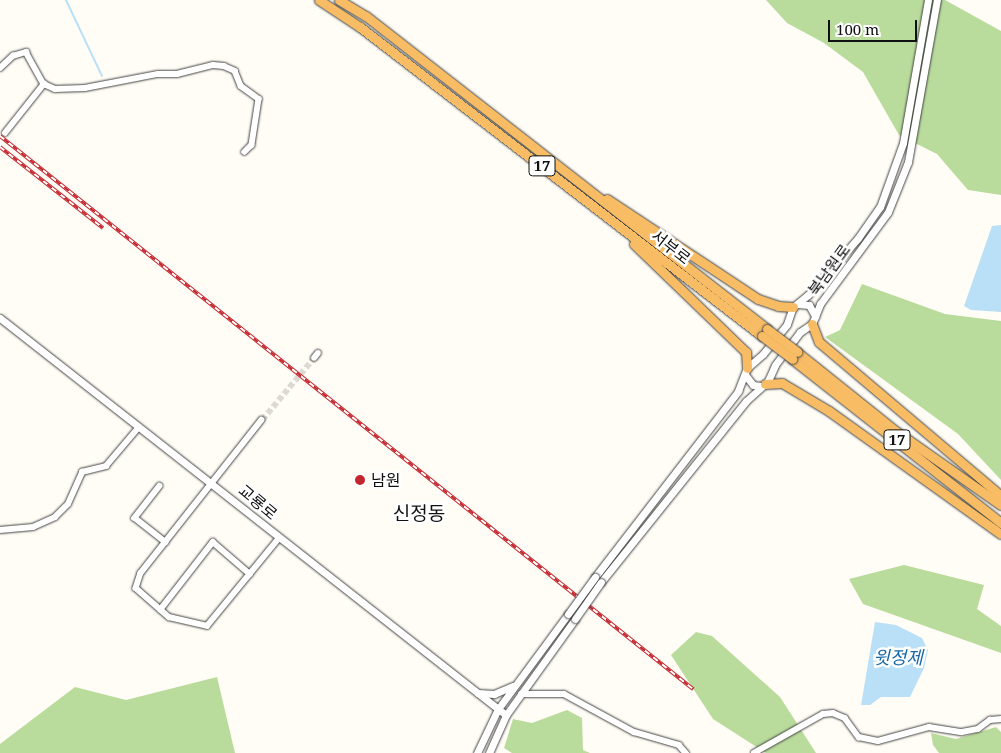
<!DOCTYPE html>
<html>
<head>
<meta charset="utf-8">
<style>
  body { margin:0 }
  #map { position:relative; width:1001px; height:753px; overflow:hidden; background:#fffdf5; font-family:"Noto Serif","Noto Sans KR",serif }
  div>[style] { position:absolute }
  .forest>* { inset:0; background:#b9dc9c }
  .water>* { inset:0; background:#b9e0f7 }
  .stream>* { height:2px; margin:-1px; padding:0 1px; transform-origin:1px; border-radius:1px; background:#b9e0f7 }
  .minor-tunnel>* { height:5.5px; margin-top:-2.75px; transform-origin:0; background:repeating-linear-gradient(90deg,#dbdad3 0 5.5px,transparent 0 8.5px) }
  .roads { filter:drop-shadow(0 0 1px #444) drop-shadow(0 0 1px #444) }
  .minor>* { height:5.5px; margin:-2.75px; padding:0 2.75px; transform-origin:2.75px; border-radius:2.75px; background:#fff }
  .tertiary>* { height:7px; margin:-3.5px; padding:0 3.5px; transform-origin:3.5px; border-radius:3.5px; background:#fff }
  .trunk>* { height:9px; margin:-4.5px; padding:0 4.5px; transform-origin:4.5px; border-radius:4.5px; background:#f7bc64 }
  .rail>* { height:4px; margin-top:-2px; transform-origin:0; background:repeating-linear-gradient(90deg,#fff 0 5.5px,#c4262e 0 11px); box-sizing:border-box; border-block:1px solid #c4262e }
  .bridges { filter:drop-shadow(0 0 1px #444) drop-shadow(0 0 1px #444) }
  .tertiary-bridge>* { height:7px; margin:-3.5px; padding:0 3.5px; transform-origin:3.5px; border-radius:3.5px; background:#fff }
  .trunk-bridge>* { height:9px; margin:-4.5px; padding:0 4.5px; transform-origin:4.5px; border-radius:4.5px; background:#f7bc64 }
  .dots>* { width:14px; height:14px; translate:-50% -50%; box-sizing:border-box; border:2px solid #fff; border-radius:50% }
  span { translate:-50% -50%; white-space:nowrap; text-align:center; line-height:1.15; -webkit-text-stroke:5px #fff; paint-order:stroke }
  .shield-label span { padding:1px 4px; background:#fff; border:1px solid; border-radius:4px; -webkit-text-stroke-width:0 }
  .shield-label { font-size:15px; color:#111; font-weight:700 }
  .street-label { font-size:16px; color:#111 }
  .poi-label { font-size:16px; color:#111 }
  .left { translate:0 -50%; text-align:left }
  .water-label { font-size:18px; color:#1768a6; font-style:italic }
  .quarter-label { font-size:19px; color:#111 }
  .scale { position:absolute; left:828px; top:20px; width:89px; height:22px; box-sizing:border-box; border:2px solid #111; border-top:0; padding-left:6px; font-size:15px; line-height:18px; white-space:nowrap; color:#111; -webkit-text-stroke:4px #fff; paint-order:stroke }
</style>
</head>
<body>
<div id="map">
  <div class="forest">
    <div style="clip-path:polygon(766px 0,945px 0,1001px 31px,1001px 195px,968px 190px,937px 154px,899px 135px,863px 72px,824px 43px,787px 23px)"></div>
    <div style="clip-path:polygon(862px 284px,945px 314px,1001px 321px,1001px 480px,958px 434px,825px 337px,840px 330px)"></div>
    <div style="clip-path:polygon(904px 565px,984px 585px,977px 609px,1001px 626px,1001px 653px,863px 604px,849px 579px)"></div>
    <div style="clip-path:polygon(696px 632px,712px 636px,780px 697px,816px 753px,766px 753px,713px 719px,671px 655px)"></div>
    <div style="clip-path:polygon(217px 677px,235px 753px,0 753px,0 744px,75px 687px,126px 700px)"></div>
    <div style="clip-path:polygon(567px 710px,582px 718px,583px 750px,590px 753px,512px 753px,504px 748px,513px 719px,532px 723px)"></div>
    <div style="clip-path:polygon(996px 727px,1001px 732px,1001px 753px,939px 753px,933px 745px,931px 733px,956px 739px)"></div>
  </div>
  <div class="water">
    <div style="clip-path:polygon(1001px 225px,1001px 312px,971px 310px,964px 306px,992px 226px)"></div>
    <div style="clip-path:polygon(875px 622px,896px 625px,922px 638px,928px 650px,924px 668px,910px 697px,881px 697px,870px 705px,861px 705px)"></div>
  </div>
  <div class="stream">
    <div style="left:66px;top:0;width:84px;rotate:64.7deg"></div>
  </div>
  <div class="minor-tunnel">
    <div style="left:262px;top:420px;width:81px;rotate:-50deg"></div>
  </div>
  <div class="roads">
    <div class="minor">
      <div style="left:0;top:68px;width:18px;rotate:-43deg"></div>
      <div style="left:13px;top:56px;width:14px;rotate:-17deg"></div>
      <div style="left:26px;top:52px;width:37px;rotate:61deg"></div>
      <div style="left:44px;top:84px;width:12px;rotate:24deg"></div>
      <div style="left:55px;top:89px;width:30px;rotate:-2deg"></div>
      <div style="left:85px;top:88px;width:74px;rotate:-10.9deg"></div>
      <div style="left:158px;top:74px;width:19px"></div>
      <div style="left:177px;top:74px;width:37px;rotate:-14deg"></div>
      <div style="left:213px;top:65px;width:11px;rotate:5deg"></div>
      <div style="left:224px;top:66px;width:12px;rotate:24deg"></div>
      <div style="left:235px;top:71px;width:16px;rotate:68deg"></div>
      <div style="left:241px;top:86px;width:22px;rotate:36deg"></div>
      <div style="left:259px;top:99px;width:47px;rotate:98.7deg"></div>
      <div style="left:252px;top:145px;width:10px;rotate:135deg"></div>
      <div style="left:5px;top:133px;width:63px;rotate:-51.5deg"></div>
      <div style="left:314px;top:358px;width:6px;rotate:-51deg"></div>
      <div style="left:262px;top:420px;width:195px;rotate:128.3deg"></div>
      <div style="left:141px;top:573px;width:16px;rotate:108deg"></div>
      <div style="left:136px;top:588px;width:44px;rotate:41.3deg"></div>
      <div style="left:169px;top:617px;width:39px;rotate:13deg"></div>
      <div style="left:207px;top:626px;width:114px;rotate:-50.7deg"></div>
      <div style="left:160px;top:486px;width:41px;rotate:128deg"></div>
      <div style="left:135px;top:518px;width:39px;rotate:38deg"></div>
      <div style="left:0;top:530px;width:33px;rotate:-5deg"></div>
      <div style="left:33px;top:527px;width:24px;rotate:-24deg"></div>
      <div style="left:55px;top:517px;width:18px;rotate:-45deg"></div>
      <div style="left:68px;top:504px;width:35px;rotate:-66deg"></div>
      <div style="left:82px;top:472px;width:25px;rotate:-14deg"></div>
      <div style="left:106px;top:466px;width:51px;rotate:-49.8deg"></div>
      <div style="left:160px;top:610px;width:86px;rotate:-52.1deg"></div>
      <div style="left:213px;top:542px;width:49px;rotate:40.9deg"></div>
      <div style="left:521px;top:694px;width:43px"></div>
      <div style="left:564px;top:694px;width:80px;rotate:28.5deg"></div>
      <div style="left:634px;top:732px;width:47px;rotate:16.1deg"></div>
      <div style="left:679px;top:745px;width:11px;rotate:49deg"></div>
      <div style="left:754px;top:753px;width:79px;rotate:-29.5deg"></div>
      <div style="left:823px;top:714px;width:10px;rotate:-6deg"></div>
      <div style="left:833px;top:713px;width:13px;rotate:23deg"></div>
      <div style="left:845px;top:718px;width:24px;rotate:54deg"></div>
      <div style="left:859px;top:737px;width:19px;rotate:12deg"></div>
      <div style="left:878px;top:741px;width:53px;rotate:-15.4deg"></div>
      <div style="left:929px;top:727px;width:33px;rotate:9deg"></div>
      <div style="left:962px;top:732px;width:16px;rotate:-11deg"></div>
      <div style="left:978px;top:729px;width:15px;rotate:-37deg"></div>
      <div style="left:990px;top:720px;width:11px;rotate:-5deg"></div>
    </div>
    <div class="tertiary">
      <div style="left:798px;top:304px;width:11px;rotate:5deg"></div>
      <div style="left:809px;top:305px;width:13px;rotate:61deg"></div>
      <div style="left:0;top:318px;width:643px;rotate:38.12deg"></div>
      <div style="left:746px;top:376px;width:11px;rotate:52deg"></div>
      <div style="left:753px;top:385px;width:8px;rotate:7deg"></div>
      <div style="left:595px;top:577px;width:235px;rotate:-52.4deg"></div>
      <div style="left:738px;top:391px;width:25px;rotate:-69deg"></div>
      <div style="left:747px;top:368px;width:21px;rotate:-41deg"></div>
      <div style="left:763px;top:354px;width:38px;rotate:-51deg"></div>
      <div style="left:787px;top:324px;width:18px;rotate:-71deg"></div>
      <div style="left:793px;top:307px;width:19px;rotate:-39deg"></div>
      <div style="left:808px;top:295px;width:76px;rotate:-48.7deg"></div>
      <div style="left:858px;top:238px;width:38px;rotate:-55deg"></div>
      <div style="left:880px;top:207px;width:68px;rotate:-70.2deg"></div>
      <div style="left:903px;top:143px;width:145px;rotate:-80.1deg"></div>
      <div style="left:601px;top:582px;width:232px;rotate:-51.3deg"></div>
      <div style="left:746px;top:401px;width:30px;rotate:-42deg"></div>
      <div style="left:768px;top:381px;width:17px;rotate:-66deg"></div>
      <div style="left:775px;top:365px;width:41px;rotate:-52.9deg"></div>
      <div style="left:800px;top:332px;width:14px;rotate:-34deg"></div>
      <div style="left:812px;top:324px;width:22px;rotate:-68deg"></div>
      <div style="left:820px;top:304px;width:114px;rotate:-53.5deg"></div>
      <div style="left:888px;top:212px;width:54px;rotate:-68.2deg"></div>
      <div style="left:908px;top:162px;width:165px;rotate:-79.9deg"></div>
      <div style="left:478px;top:693px;width:16px;rotate:4deg"></div>
      <div style="left:494px;top:694px;width:21px;rotate:-23deg"></div>
      <div style="left:477px;top:753px;width:49px;rotate:-64.5deg"></div>
      <div style="left:498px;top:709px;width:118px;rotate:-53.6deg"></div>
      <div style="left:489px;top:753px;width:42px;rotate:-65.9deg"></div>
      <div style="left:506px;top:715px;width:118px;rotate:-54.3deg"></div>
    </div>
    <div class="trunk">
      <div style="left:319px;top:0;width:49px;rotate:33.4deg"></div>
      <div style="left:360px;top:27px;width:507px;rotate:37.55deg"></div>
      <div style="left:339px;top:0;width:31px;rotate:31deg"></div>
      <div style="left:366px;top:16px;width:509px;rotate:37.97deg"></div>
      <div style="left:607px;top:199px;width:181px;rotate:33.5deg"></div>
      <div style="left:758px;top:299px;width:21px;rotate:19deg"></div>
      <div style="left:778px;top:306px;width:15px;rotate:4deg"></div>
      <div style="left:634px;top:244px;width:156px;rotate:44deg"></div>
      <div style="left:746px;top:352px;width:16px;rotate:86deg"></div>
      <div style="left:812px;top:324px;width:19px;rotate:69deg"></div>
      <div style="left:819px;top:342px;width:238px;rotate:40.2deg"></div>
      <div style="left:797px;top:352px;width:128px;rotate:38.7deg"></div>
      <div style="left:897px;top:432px;width:127px;rotate:35.1deg"></div>
      <div style="left:792px;top:359px;width:266px;rotate:38.1deg"></div>
      <div style="left:765px;top:384px;width:17px;rotate:-3deg"></div>
      <div style="left:782px;top:383px;width:55px;rotate:30.8deg"></div>
      <div style="left:829px;top:411px;width:211px;rotate:35.6deg"></div>
    </div>
  </div>
  <div class="rail">
    <div style="left:0;top:136px;width:887px;rotate:38.59deg"></div>
    <div style="left:0;top:147px;width:131px;rotate:38.2deg"></div>
  </div>
  <div class="bridges">
    <div class="tertiary-bridge">
      <div style="left:568px;top:614px;width:46px;rotate:-53.9deg"></div>
      <div style="left:575px;top:619px;width:45px;rotate:-54.9deg"></div>
    </div>
    <div class="trunk-bridge">
      <div style="left:767px;top:329px;width:38px;rotate:37deg"></div>
      <div style="left:762px;top:336px;width:38px;rotate:37deg"></div>
    </div>
  </div>
  <div class="dots">
    <div style="left:360px;top:480px;background:#c4262e"></div>
  </div>
  <div class="shield-label">
    <span style="left:542px;top:166px">17</span>
    <span style="left:897px;top:440px">17</span>
  </div>
  <div class="street-label">
    <span style="left:671px;top:247px;rotate:38deg">서부로</span>
    <span style="left:829px;top:270px;rotate:-54deg">북남원로</span>
    <span style="left:258px;top:502px;rotate:40deg">교룡로</span>
  </div>
  <div class="poi-label">
    <span class="left" style="left:371px;top:480px">남원</span>
  </div>
  <div class="water-label">
    <span style="left:898px;top:657px">윗정제</span>
  </div>
  <div class="quarter-label">
    <span style="left:419px;top:514px">신정동</span>
  </div>
  <div class="scale">100 m</div>
</div>
</body>
</html>
